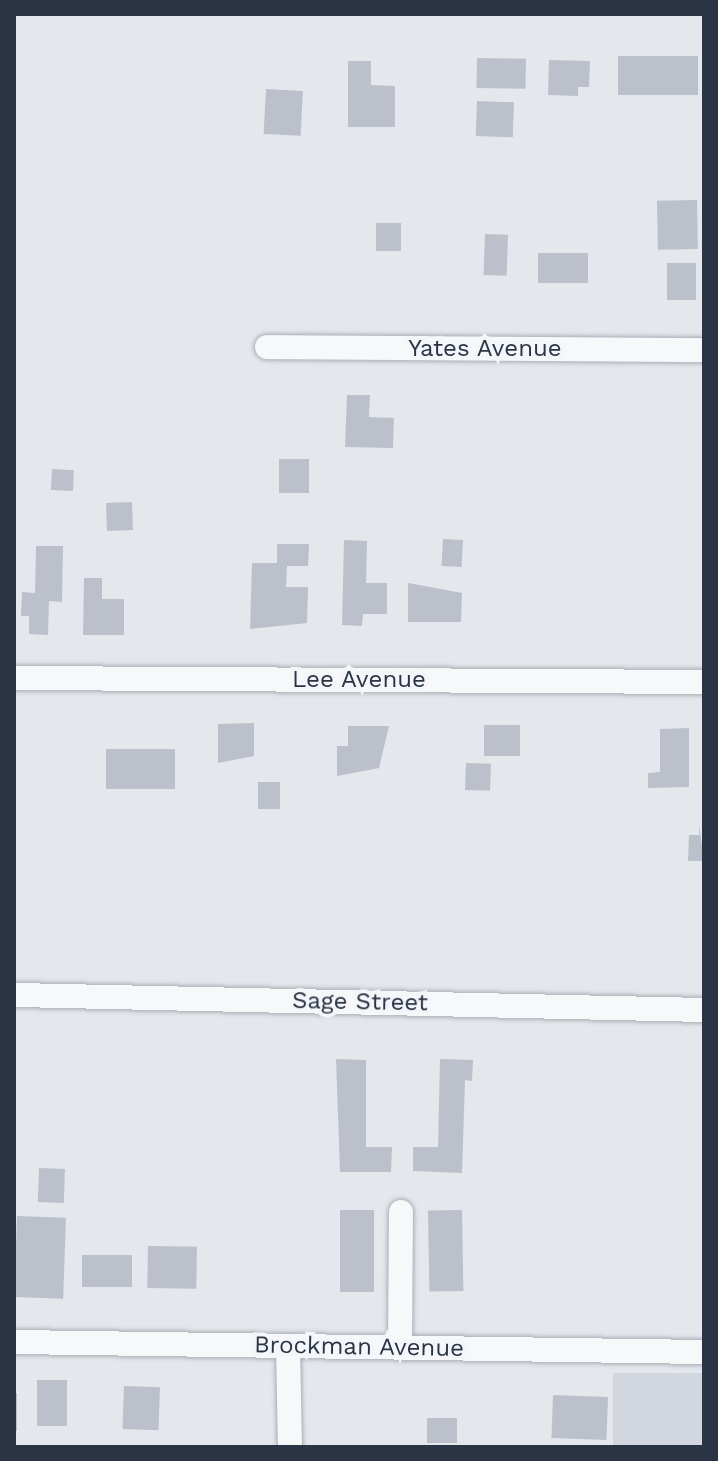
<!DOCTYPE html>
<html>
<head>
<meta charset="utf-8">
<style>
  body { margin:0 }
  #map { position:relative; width:718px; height:1461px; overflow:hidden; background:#e4e7ec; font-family:"Work Sans",sans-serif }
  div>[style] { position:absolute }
  .built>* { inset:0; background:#d2d6de; transform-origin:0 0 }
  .building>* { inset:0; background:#bbc0ca; transform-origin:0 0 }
  .roads { filter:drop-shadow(0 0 2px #a9aeb7) drop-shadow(0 0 2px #a9aeb7) }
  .minor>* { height:24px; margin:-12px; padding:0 12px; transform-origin:12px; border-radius:12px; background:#f7f8fa }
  span { translate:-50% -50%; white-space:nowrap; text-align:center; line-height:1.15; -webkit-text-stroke:8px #f4f6f9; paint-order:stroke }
  .street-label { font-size:24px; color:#2b3445 }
  .frame { position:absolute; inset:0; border:16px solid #2b3445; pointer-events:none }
</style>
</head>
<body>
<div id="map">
  <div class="built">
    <div style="left:704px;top:1373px;width:74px;height:91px;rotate:90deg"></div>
  </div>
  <div class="building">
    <div style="left:618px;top:56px;width:80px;height:39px"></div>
    <div style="left:477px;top:58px;width:49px;height:30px;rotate:1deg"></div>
    <div style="clip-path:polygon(549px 60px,590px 61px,589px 87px,578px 87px,578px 96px,548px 95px)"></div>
    <div style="clip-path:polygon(348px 61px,371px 61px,371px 85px,395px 86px,395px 127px,348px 127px)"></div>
    <div style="left:266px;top:89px;width:37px;height:45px;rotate:3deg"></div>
    <div style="left:477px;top:101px;width:37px;height:35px;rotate:2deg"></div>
    <div style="left:697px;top:200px;width:49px;height:40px;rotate:89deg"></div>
    <div style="left:376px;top:223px;width:25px;height:28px"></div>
    <div style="left:485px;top:234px;width:23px;height:41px;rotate:2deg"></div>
    <div style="left:538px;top:253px;width:50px;height:30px"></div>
    <div style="left:667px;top:263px;width:29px;height:37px"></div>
    <div style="clip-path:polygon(347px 395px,370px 395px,369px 417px,394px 418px,393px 448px,345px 447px)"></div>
    <div style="left:279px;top:459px;width:30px;height:34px"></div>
    <div style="left:52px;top:469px;width:22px;height:21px;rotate:3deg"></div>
    <div style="left:132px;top:502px;width:28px;height:26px;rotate:88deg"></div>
    <div style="left:443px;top:539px;width:20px;height:27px;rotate:3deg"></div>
    <div style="clip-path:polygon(344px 540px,367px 541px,366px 583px,387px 583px,387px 614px,363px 614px,362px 626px,342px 625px)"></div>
    <div style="clip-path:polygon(277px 544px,309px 544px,308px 566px,287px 566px,286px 587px,308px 587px,307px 623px,250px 629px,252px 563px,277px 563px)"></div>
    <div style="clip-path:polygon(36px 546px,63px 546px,62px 602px,49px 601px,48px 635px,29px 634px,29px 616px,21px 616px,22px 592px,35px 593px)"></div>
    <div style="clip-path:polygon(84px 578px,102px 578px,102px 599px,124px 599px,124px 635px,83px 635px)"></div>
    <div style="clip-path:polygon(408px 583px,462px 593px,461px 622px,408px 622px)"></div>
    <div style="clip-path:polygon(254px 723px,254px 756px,218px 763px,218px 724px)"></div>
    <div style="left:484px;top:725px;width:36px;height:31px"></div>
    <div style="clip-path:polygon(348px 726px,389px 726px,379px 768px,337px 776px,337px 746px,348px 746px)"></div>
    <div style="clip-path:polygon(689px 728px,689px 787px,648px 788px,648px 773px,660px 772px,660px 729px)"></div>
    <div style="left:106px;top:749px;width:69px;height:40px"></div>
    <div style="left:466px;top:763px;width:25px;height:27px;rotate:2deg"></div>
    <div style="left:258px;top:782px;width:22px;height:27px"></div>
    <div style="clip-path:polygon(699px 825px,704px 861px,688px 861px,689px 835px,699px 835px)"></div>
    <div style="clip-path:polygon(336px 1059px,366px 1060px,366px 1147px,392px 1147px,391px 1172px,340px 1172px)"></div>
    <div style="clip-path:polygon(440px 1059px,473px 1060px,472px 1081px,465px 1080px,462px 1173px,413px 1171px,413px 1147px,438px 1147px)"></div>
    <div style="left:39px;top:1168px;width:26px;height:34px;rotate:2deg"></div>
    <div style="left:340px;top:1210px;width:34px;height:82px"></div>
    <div style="left:462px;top:1210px;width:81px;height:34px;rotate:89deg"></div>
    <div style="left:17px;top:1216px;width:49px;height:81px;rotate:2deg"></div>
    <div style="left:148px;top:1246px;width:49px;height:42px;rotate:1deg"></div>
    <div style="left:82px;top:1255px;width:50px;height:32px"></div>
    <div style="left:37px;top:1380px;width:30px;height:46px"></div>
    <div style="left:124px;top:1386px;width:36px;height:43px;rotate:2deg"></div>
    <div style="left:14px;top:1393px;width:3px;height:38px"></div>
    <div style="left:553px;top:1395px;width:55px;height:43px;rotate:2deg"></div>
    <div style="left:427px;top:1418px;width:30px;height:25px"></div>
  </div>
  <div class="roads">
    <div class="minor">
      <div style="left:267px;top:347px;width:437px;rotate:0.4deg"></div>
      <div style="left:14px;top:678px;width:690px;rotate:0.33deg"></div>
      <div style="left:17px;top:995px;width:687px;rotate:1.25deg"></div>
      <div style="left:14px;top:1342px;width:690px;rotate:0.83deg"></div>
      <div style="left:288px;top:1346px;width:101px;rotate:88.9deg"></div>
      <div style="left:400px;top:1348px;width:136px;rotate:-89.6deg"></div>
    </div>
  </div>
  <div class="street-label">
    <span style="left:485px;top:349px">Yates Avenue</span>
    <span style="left:359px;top:680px">Lee Avenue</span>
    <span style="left:360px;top:1002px;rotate:1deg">Sage Street</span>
    <span style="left:359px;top:1347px;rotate:1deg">Brockman Avenue</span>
  </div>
  <div class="frame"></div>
</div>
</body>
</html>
